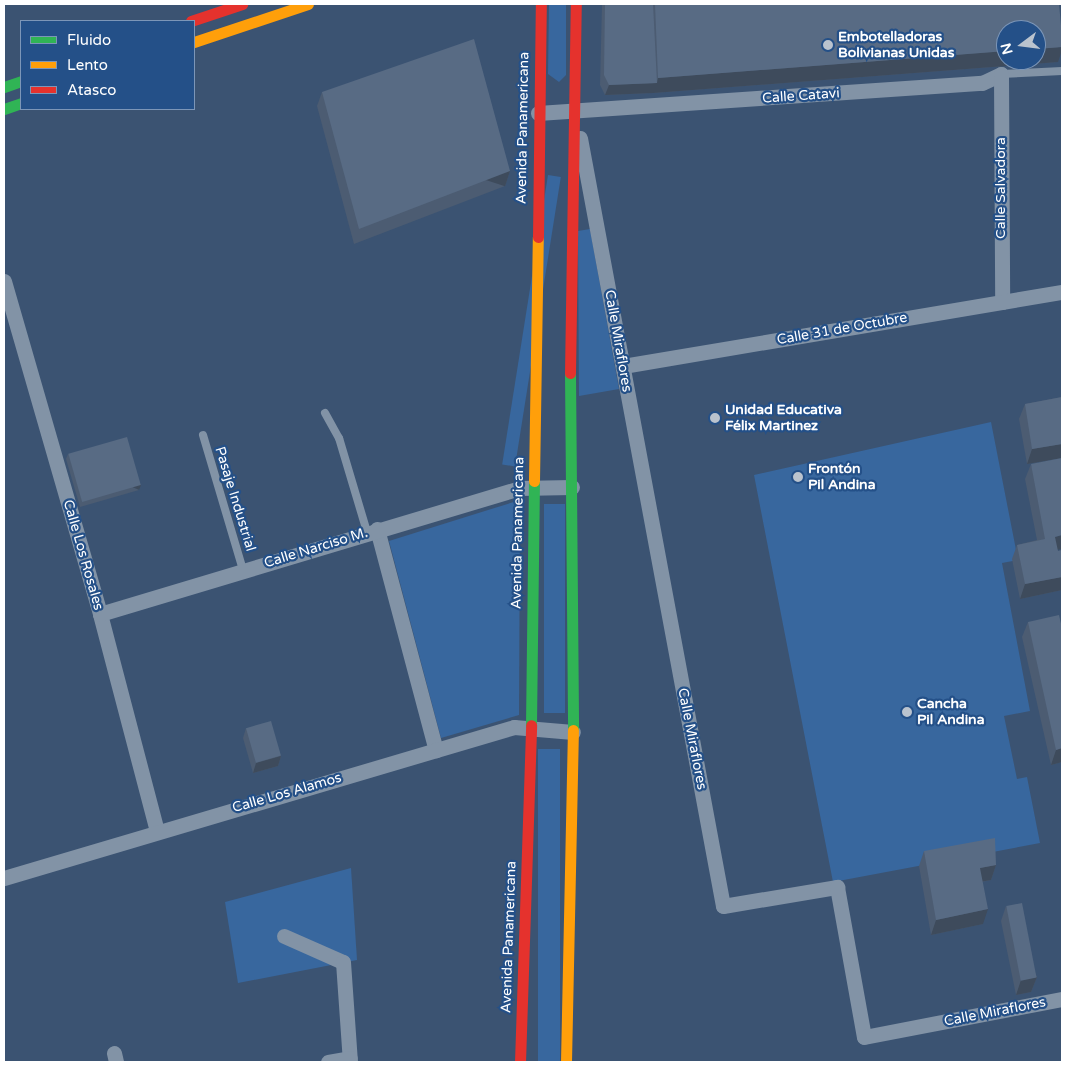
<!DOCTYPE html>
<html>
<head>
<meta charset="utf-8">
<style>
  body { margin:0 }
  #map { position:relative; width:1066px; height:1066px; overflow:hidden; background:#3b5372; font-family:"Varela Round",sans-serif }
  div>[style] { position:absolute }
  .green>* { inset:0; background:#38679e; transform-origin:0 0 }
  .lane>* { height:8px; margin:-4px; padding:0 4px; transform-origin:4px; border-radius:4px; background:#8293a6 }
  .street>* { height:15px; margin:-7.5px; padding:0 7.5px; transform-origin:7.5px; border-radius:7.5px; background:#8293a6 }
  .fast>* { height:11px; margin:-5.5px; padding:0 5.5px; transform-origin:5.5px; border-radius:5.5px; background:#30b455 }
  .slow>* { height:11px; margin:-5.5px; padding:0 5.5px; transform-origin:5.5px; border-radius:5.5px; background:#ff9f0a }
  .jam>* { height:11px; margin:-5.5px; padding:0 5.5px; transform-origin:5.5px; border-radius:5.5px; background:#e5322d }
  .wall>* { inset:0; background:#4c5c72 }
  .shaded-wall>* { inset:0; background:#3e4b5c; transform-origin:0 0 }
  .building>* { inset:0; background:#586b84; transform-origin:0 0 }
  .dots>* { width:14px; height:14px; translate:-50% -50%; box-sizing:border-box; border:2px solid #245088; border-radius:50% }
  span { translate:-50% -50%; white-space:nowrap; text-align:center; line-height:1.15; -webkit-text-stroke:4.5px #245088; paint-order:stroke }
  .poi-label { font-size:14px; color:#fff; font-weight:700 }
  .left { translate:0 -50%; text-align:left }
  .street-label { font-size:14px; color:#fff }
  .frame { position:absolute; inset:0; border:5px solid #fff; pointer-events:none }
  .legend { position:absolute; left:20px; top:20px; width:175px; height:90px; box-sizing:border-box; background:#245088; border:1px solid #7c96b8; margin:0; padding:6px 9px; list-style:none; font-size:15px; color:#fff }
  .legend li { display:flex; align-items:center; gap:10px; height:25px }
  .legend b { width:25px; border:1px solid #7c96b8 }
  .north { position:absolute; left:996px; top:20px; width:50px; height:50px; box-sizing:border-box; background:#245088; border:1px solid #7c96b8; border-radius:50%; rotate:255deg; font-size:14px; font-weight:700; line-height:20px; text-align:center; color:#fff }
  .north::after { content:''; display:block; margin:auto; width:18px; height:22px; background:#bac3ce; clip-path:polygon(50% 0,100% 100%,50% 72%,0 100%) }
</style>
</head>
<body>
<div id="map">
  <div class="green">
    <div style="clip-path:polygon(549px 4px,566px 4px,566px 75px,559px 82px,548px 74px)"></div>
    <div style="left:548px;top:175px;width:13px;height:293px;rotate:9deg"></div>
    <div style="clip-path:polygon(590px 229px,619px 389px,579px 396px,578px 231px)"></div>
    <div style="clip-path:polygon(991px 422px,1018px 560px,1002px 563px,1030px 711px,1004px 716px,1017px 779px,1027px 777px,1040px 843px,833px 882px,754px 475px)"></div>
    <div style="clip-path:polygon(520px 500px,519px 715px,441px 738px,389px 541px)"></div>
    <div style="left:544px;top:504px;width:21px;height:209px"></div>
    <div style="left:538px;top:749px;width:22px;height:313px"></div>
    <div style="clip-path:polygon(351px 868px,357px 960px,238px 983px,225px 902px)"></div>
  </div>
  <div class="lane">
    <div style="left:1001px;top:74px;width:61px;rotate:-2.8deg"></div>
    <div style="left:325px;top:413px;width:29px;rotate:61deg"></div>
    <div style="left:339px;top:438px;width:98px;rotate:73.4deg"></div>
    <div style="left:203px;top:435px;width:141px;rotate:73.5deg"></div>
  </div>
  <div class="street">
    <div style="left:538px;top:113px;width:445px;rotate:-3.9deg"></div>
    <div style="left:982px;top:83px;width:21px;rotate:-25deg"></div>
    <div style="left:1001px;top:74px;width:228px;rotate:89.7deg"></div>
    <div style="left:580px;top:138px;width:781px;rotate:79.45deg"></div>
    <div style="left:723px;top:906px;width:116px;rotate:-9.5deg"></div>
    <div style="left:837px;top:887px;width:152px;rotate:79.8deg"></div>
    <div style="left:864px;top:1037px;width:202px;rotate:-10.9deg"></div>
    <div style="left:4px;top:281px;width:347px;rotate:73.9deg"></div>
    <div style="left:100px;top:614px;width:224px;rotate:75.3deg"></div>
    <div style="left:623px;top:366px;width:445px;rotate:-9.6deg"></div>
    <div style="left:377px;top:529px;width:229px;rotate:75.1deg"></div>
    <div style="left:100px;top:614px;width:438px;rotate:-16.7deg"></div>
    <div style="left:519px;top:488px;width:53px;rotate:-1.1deg"></div>
    <div style="left:4px;top:878px;width:532px;rotate:-16.49deg"></div>
    <div style="left:514px;top:727px;width:59px;rotate:4.8deg"></div>
    <div style="left:284px;top:936px;width:64px;rotate:23.8deg"></div>
    <div style="left:343px;top:962px;width:100px;rotate:86deg"></div>
    <div style="left:114px;top:1053px;width:9px;rotate:77deg"></div>
    <div style="left:328px;top:1062px;width:22px;rotate:-10deg"></div>
  </div>
  <div class="fast">
    <div style="left:4px;top:87px;width:18px;rotate:-19deg"></div>
    <div style="left:4px;top:109px;width:18px;rotate:-19deg"></div>
    <div style="left:570px;top:373px;width:357px;rotate:89.5deg"></div>
    <div style="left:531px;top:725px;width:244px;rotate:-89.3deg"></div>
  </div>
  <div class="slow">
    <div style="left:194px;top:42px;width:120px;rotate:-18.4deg"></div>
    <div style="left:534px;top:481px;width:244px;rotate:-89.1deg"></div>
    <div style="left:566px;top:1062px;width:332px;rotate:-88.8deg"></div>
  </div>
  <div class="jam">
    <div style="left:191px;top:21px;width:54px;rotate:-18.4deg"></div>
    <div style="left:538px;top:237px;width:233px;rotate:-89.3deg"></div>
    <div style="left:570px;top:373px;width:369px;rotate:-89.1deg"></div>
    <div style="left:520px;top:1062px;width:337px;rotate:-88.1deg"></div>
  </div>
  <div class="wall">
    <div style="clip-path:polygon(602px 4px,1059px 4px,1058px 62px,653px 93px,605px 95px,600px 85px)"></div>
    <div style="clip-path:polygon(322px 92px,510px 171px,505px 186px,354px 244px,317px 106px)"></div>
    <div style="clip-path:polygon(1062px 397px,1062px 458px,1027px 464px,1019px 419px,1025px 404px)"></div>
    <div style="clip-path:polygon(68px 454px,139px 490px,80px 507px,66px 459px)"></div>
    <div style="clip-path:polygon(1031px 464px,1058px 551px,1062px 550px,1062px 590px,1020px 599px,1012px 559px,1017px 545px,1037px 540px,1025px 479px)"></div>
    <div style="clip-path:polygon(1028px 622px,1062px 628px,1062px 762px,1051px 765px,1022px 637px)"></div>
    <div style="clip-path:polygon(246px 728px,281px 756px,278px 766px,253px 773px,243px 738px)"></div>
    <div style="clip-path:polygon(924px 851px,996px 865px,991px 880px,982px 882px,983px 924px,931px 935px,919px 866px)"></div>
    <div style="clip-path:polygon(1006px 906px,1037px 977px,1031px 992px,1016px 995px,1001px 921px)"></div>
  </div>
  <div class="shaded-wall">
    <div style="clip-path:polygon(1062px 47px,1062px 50px,1058px 62px,653px 93px,605px 95px,609px 85px,657px 83px,658px 78px,1006px 51px,1006px 60px,1036px 60px,1036px 49px)"></div>
    <div style="left:510px;top:171px;width:16px;height:162px;rotate:108deg"></div>
    <div style="clip-path:polygon(1062px 444px,1062px 458px,1027px 464px,1032px 449px)"></div>
    <div style="left:141px;top:485px;width:5px;height:61px;rotate:112deg"></div>
    <div style="clip-path:polygon(1062px 535px,1062px 549px,1050px 551px,1055px 537px)"></div>
    <div style="clip-path:polygon(1062px 577px,1062px 590px,1020px 599px,1025px 584px)"></div>
    <div style="clip-path:polygon(1062px 748px,1062px 762px,1051px 765px,1056px 750px)"></div>
    <div style="clip-path:polygon(281px 756px,278px 766px,253px 773px,256px 763px)"></div>
    <div style="clip-path:polygon(996px 865px,991px 880px,974px 883px,980px 868px)"></div>
    <div style="clip-path:polygon(988px 909px,983px 924px,931px 935px,936px 920px)"></div>
    <div style="clip-path:polygon(1037px 977px,1031px 992px,1016px 995px,1021px 980px)"></div>
  </div>
  <div class="building">
    <div style="clip-path:polygon(605px 4px,653px 4px,657px 83px,609px 85px,604px 75px)"></div>
    <div style="clip-path:polygon(655px 4px,1059px 4px,1062px 36px,1062px 47px,1036px 49px,1036px 30px,1006px 30px,1006px 51px,658px 78px)"></div>
    <div style="clip-path:polygon(474px 39px,510px 171px,359px 229px,322px 92px)"></div>
    <div style="clip-path:polygon(1062px 397px,1062px 444px,1032px 449px,1025px 404px)"></div>
    <div style="left:127px;top:437px;width:50px;height:61px;rotate:74deg"></div>
    <div style="clip-path:polygon(1062px 458px,1062px 535px,1055px 537px,1058px 551px,1062px 550px,1062px 577px,1025px 584px,1017px 545px,1045px 539px,1031px 464px)"></div>
    <div style="clip-path:polygon(1059px 615px,1062px 628px,1062px 748px,1056px 750px,1028px 622px)"></div>
    <div style="left:271px;top:721px;width:36px;height:26px;rotate:74deg"></div>
    <div style="clip-path:polygon(995px 838px,996px 865px,980px 868px,988px 909px,936px 920px,924px 851px)"></div>
    <div style="left:1022px;top:903px;width:76px;height:16px;rotate:79deg"></div>
  </div>
  <div class="dots">
    <div style="left:828px;top:45px;background:#bac3ce"></div>
    <div style="left:715px;top:418px;background:#bac3ce"></div>
    <div style="left:798px;top:477px;background:#bac3ce"></div>
    <div style="left:907px;top:712px;background:#bac3ce"></div>
  </div>
  <div class="poi-label">
    <span class="left" style="left:838px;top:45px">Embotelladoras<br>Bolivianas Unidas</span>
    <span class="left" style="left:725px;top:418px">Unidad Educativa<br>Félix Martinez</span>
    <span class="left" style="left:808px;top:477px">Frontón<br>Pil Andina</span>
    <span class="left" style="left:917px;top:712px">Cancha<br>Pil Andina</span>
  </div>
  <div class="street-label">
    <span style="left:801px;top:96px;rotate:-4deg">Calle Catavi</span>
    <span style="left:523px;top:128px;rotate:-89deg">Avenida Panamericana</span>
    <span style="left:1001px;top:188px;rotate:-90deg">Calle Salvadora</span>
    <span style="left:842px;top:329px;rotate:-10deg">Calle 31 de Octubre</span>
    <span style="left:618px;top:341px;rotate:80deg">Calle Miraflores</span>
    <span style="left:235px;top:499px;rotate:73deg">Pasaje Industrial</span>
    <span style="left:518px;top:533px;rotate:-89deg">Avenida Panamericana</span>
    <span style="left:316px;top:548px;rotate:-17deg">Calle Narciso M.</span>
    <span style="left:83px;top:555px;rotate:74deg">Calle Los Rosales</span>
    <span style="left:692px;top:739px;rotate:79deg">Calle Miraflores</span>
    <span style="left:287px;top:793px;rotate:-16deg">Calle Los Alamos</span>
    <span style="left:509px;top:937px;rotate:-88deg">Avenida Panamericana</span>
    <span style="left:995px;top:1012px;rotate:-11deg">Calle Miraflores</span>
  </div>
  <div class="frame"></div>
  <ul class="legend">
  <li><b style="height:6px;background:#30b455"></b>Fluido</li>
  <li><b style="height:6px;background:#ff9f0a"></b>Lento</li>
  <li><b style="height:6px;background:#e5322d"></b>Atasco</li>
  </ul>
  <div class="north">N</div>
</div>
</body>
</html>
